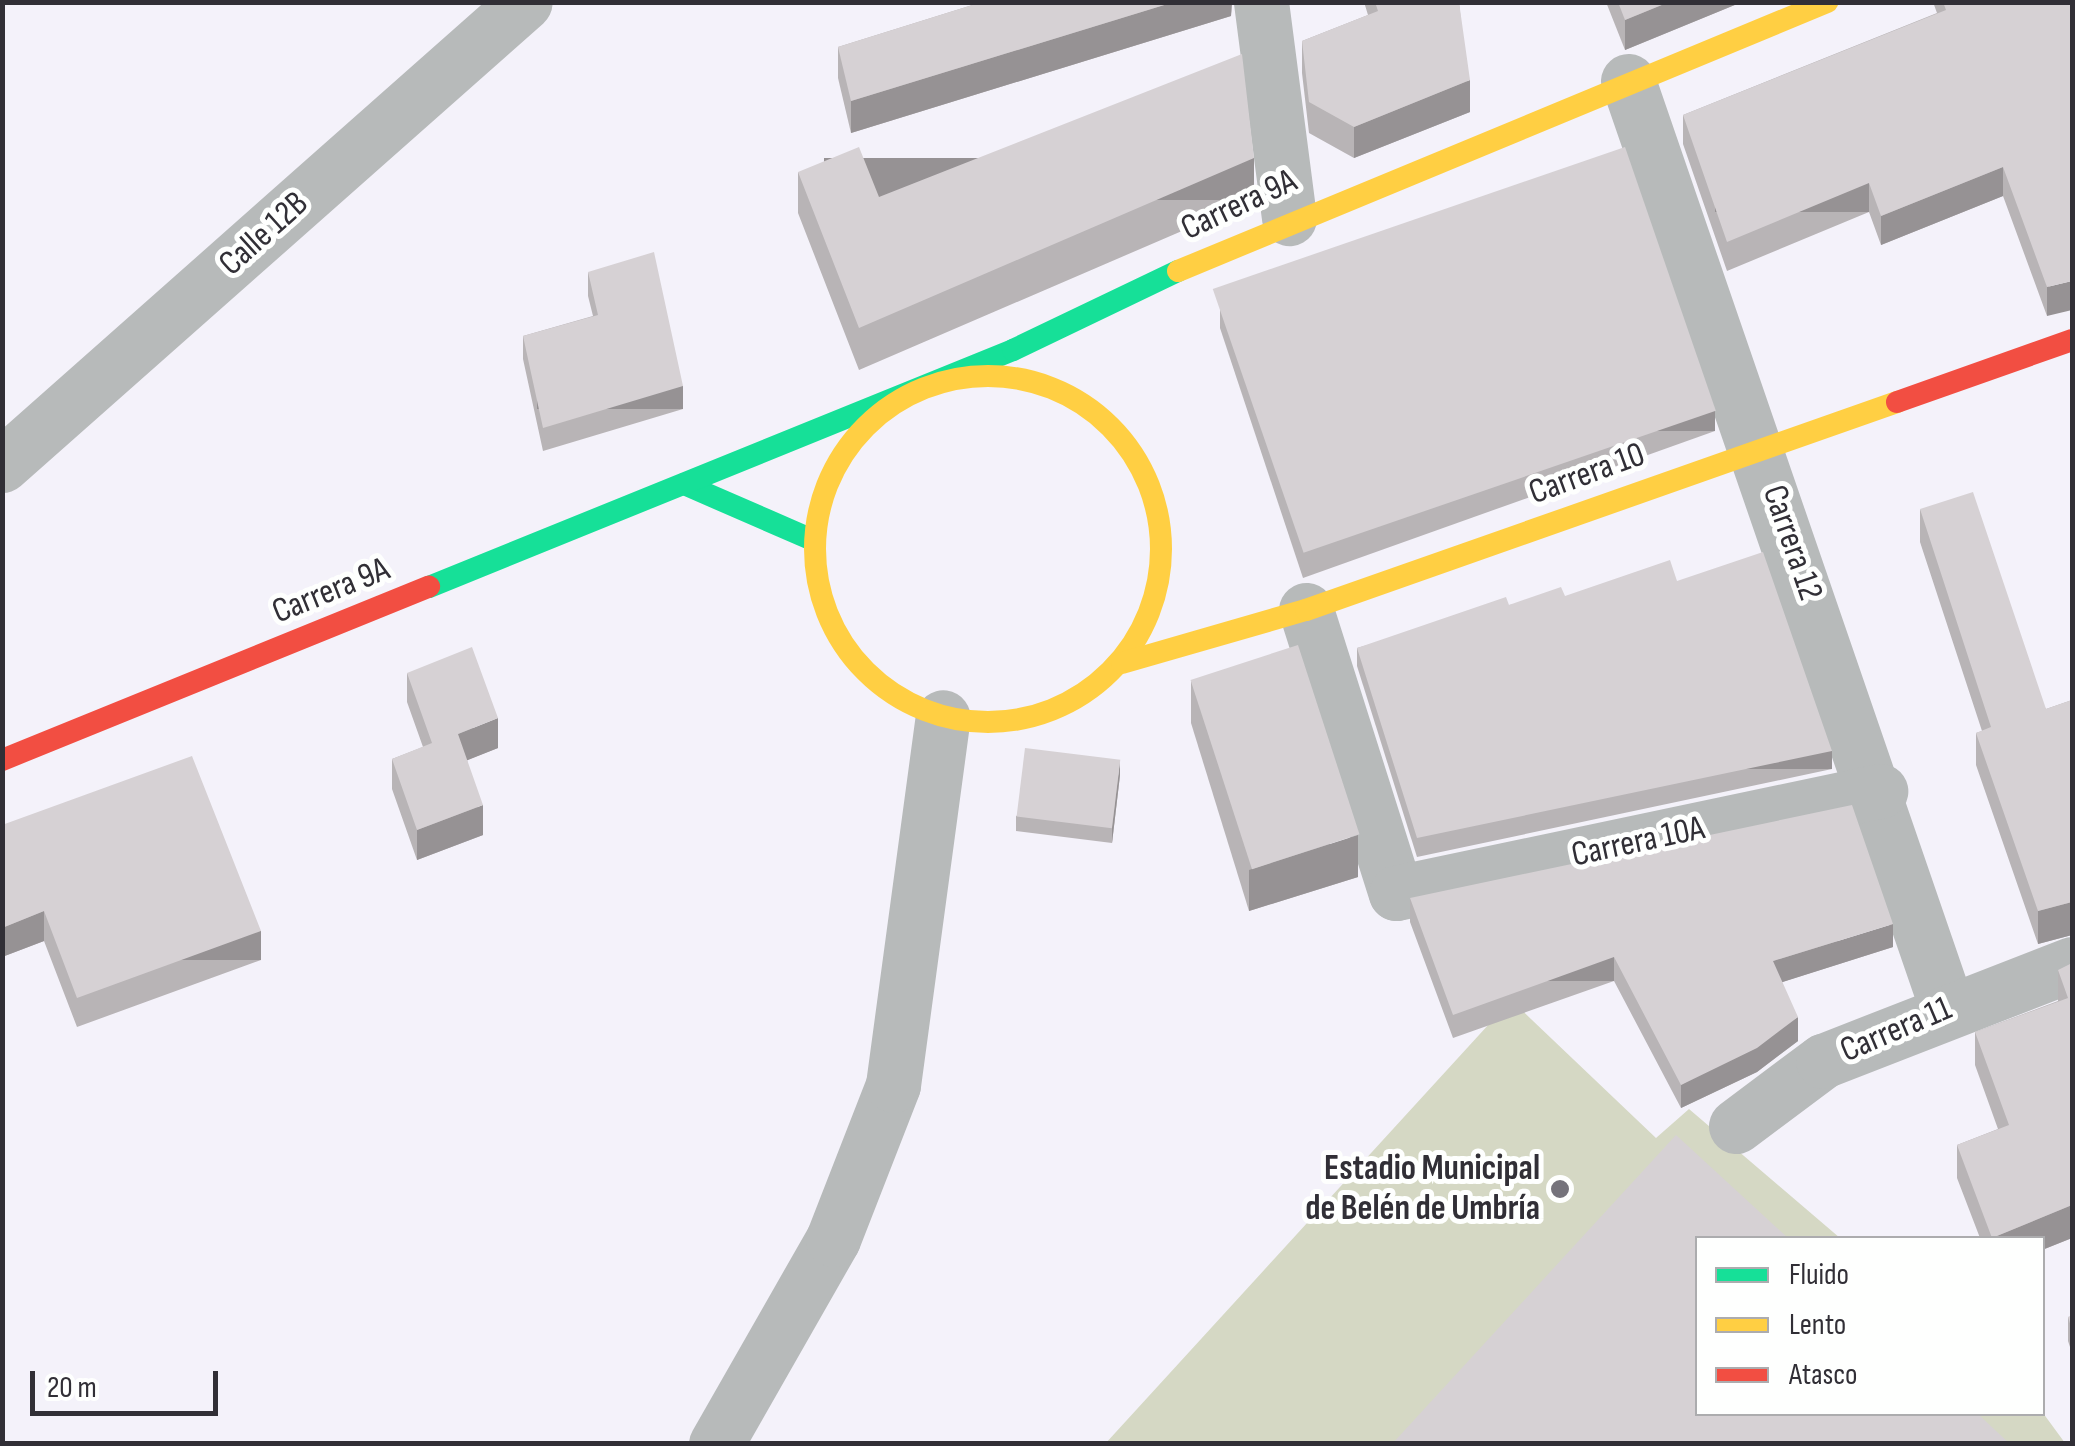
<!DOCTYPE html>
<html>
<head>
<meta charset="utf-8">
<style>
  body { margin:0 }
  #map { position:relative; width:2075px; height:1446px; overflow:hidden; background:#f4f2fa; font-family:"Sofia Sans Condensed",sans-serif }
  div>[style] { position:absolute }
  .green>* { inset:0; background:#d5d8c4 }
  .street>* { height:55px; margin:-27.5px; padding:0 27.5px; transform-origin:27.5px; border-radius:27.5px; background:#b7baba }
  .fast>* { height:22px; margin:-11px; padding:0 11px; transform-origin:11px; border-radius:11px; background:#16e098 }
  .slow>* { height:22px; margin:-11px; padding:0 11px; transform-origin:11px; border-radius:11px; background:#ffcf43 }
  .slow>.ring { margin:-11px; padding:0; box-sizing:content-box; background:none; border:22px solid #ffcf43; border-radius:50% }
  .jam>* { height:22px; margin:-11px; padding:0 11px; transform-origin:11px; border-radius:11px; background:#f24e42 }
  .wall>* { inset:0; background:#b8b4b6 }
  .shaded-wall>* { inset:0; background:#969294; transform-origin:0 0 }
  .building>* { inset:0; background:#d6d1d4; transform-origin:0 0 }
  .dots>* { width:28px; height:28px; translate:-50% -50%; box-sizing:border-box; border:5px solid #fefffe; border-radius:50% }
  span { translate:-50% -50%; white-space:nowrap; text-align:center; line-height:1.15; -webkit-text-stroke:10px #fefffe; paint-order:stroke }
  .street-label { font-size:35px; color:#312f36 }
  .poi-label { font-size:35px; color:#312f36; font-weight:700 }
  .right { translate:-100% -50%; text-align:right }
  .frame { position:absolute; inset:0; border:5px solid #312f36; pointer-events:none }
  .legend { position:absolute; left:1695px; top:1236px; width:350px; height:180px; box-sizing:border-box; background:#fefffe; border:2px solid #acacae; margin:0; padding:12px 18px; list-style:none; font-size:30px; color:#312f36 }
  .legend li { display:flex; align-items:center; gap:20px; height:50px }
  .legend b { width:50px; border:2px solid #acacae }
  .scale { position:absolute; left:30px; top:1371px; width:188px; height:45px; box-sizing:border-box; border:5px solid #312f36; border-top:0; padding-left:12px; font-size:30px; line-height:35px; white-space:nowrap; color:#312f36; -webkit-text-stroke:8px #fefffe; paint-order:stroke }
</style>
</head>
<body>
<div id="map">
  <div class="green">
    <div style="clip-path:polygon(1511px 1000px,1656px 1138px,1689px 1109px,1840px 1238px,1698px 1238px,1698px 1414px,2043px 1413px,2065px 1443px,1105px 1444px)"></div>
  </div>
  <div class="street">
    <div style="left:1261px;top:2px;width:218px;rotate:82.6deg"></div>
    <div style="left:1628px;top:81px;width:980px;rotate:71.01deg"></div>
    <div style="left:2px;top:465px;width:698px;rotate:-41.52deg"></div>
    <div style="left:1306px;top:610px;width:297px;rotate:72.4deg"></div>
    <div style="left:1396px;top:893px;width:495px;rotate:-11.9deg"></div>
    <div style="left:1736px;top:1126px;width:109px;rotate:-36.8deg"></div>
    <div style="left:1823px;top:1061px;width:267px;rotate:-21.3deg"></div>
    <div style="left:716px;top:1444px;width:236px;rotate:-60.3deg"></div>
    <div style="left:833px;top:1239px;width:165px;rotate:-68.7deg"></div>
    <div style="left:893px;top:1085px;width:371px;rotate:-82.3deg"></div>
  </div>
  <div class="fast">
    <div style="left:684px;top:484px;width:141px;rotate:23.5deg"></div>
    <div style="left:429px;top:587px;width:630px;rotate:-22.09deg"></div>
    <div style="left:1013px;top:350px;width:183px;rotate:-25.6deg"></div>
  </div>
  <div class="slow">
    <div style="left:1178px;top:271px;width:703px;rotate:-22.51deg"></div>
    <div class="ring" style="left:815px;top:376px;width:324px;height:324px"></div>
    <div style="left:1122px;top:663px;width:191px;rotate:-16.1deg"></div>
    <div style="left:1306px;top:610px;width:627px;rotate:-19.39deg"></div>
  </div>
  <div class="jam">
    <div style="left:1897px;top:402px;width:186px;rotate:-19.5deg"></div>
    <div style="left:2px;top:760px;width:461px;rotate:-22.1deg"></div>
  </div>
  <div class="wall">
    <div style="clip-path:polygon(982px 2px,1232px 2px,1231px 16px,851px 133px,838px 78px,838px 47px)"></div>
    <div style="clip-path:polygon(1364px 2px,1459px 2px,1470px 112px,1354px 158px,1309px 133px,1302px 73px,1302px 41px,1368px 15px)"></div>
    <div style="clip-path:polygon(1606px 2px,1742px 2px,1625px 50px)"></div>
    <div style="clip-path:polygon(1933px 2px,2072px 2px,2047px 316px,2003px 196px,1881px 245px,1869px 212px,1727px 271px,1683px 144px,1683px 115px,1937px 13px)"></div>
    <div style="clip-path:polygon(798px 172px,879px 197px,1254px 200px,859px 370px,798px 213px)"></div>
    <div style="clip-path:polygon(588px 272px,683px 409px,543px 451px,523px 359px,523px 336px,593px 316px,588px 296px)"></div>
    <div style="clip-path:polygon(1220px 308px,1715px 431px,1303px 578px,1220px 328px)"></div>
    <div style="clip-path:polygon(1920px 509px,2046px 709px,2072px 700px,2072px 935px,2038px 944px,1976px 765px,1976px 733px,1982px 731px,1920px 542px)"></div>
    <div style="clip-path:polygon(1677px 581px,1832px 769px,1417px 857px,1357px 666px,1357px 648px,1509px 605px)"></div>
    <div style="clip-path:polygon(407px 673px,498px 748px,467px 760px,483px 835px,417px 860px,392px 789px,392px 759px,423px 747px,407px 702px)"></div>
    <div style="clip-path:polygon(1191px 681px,1358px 877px,1249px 911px,1191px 723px)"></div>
    <div style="clip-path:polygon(1120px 775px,1112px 843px,1016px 831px,1016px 816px)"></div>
    <div style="clip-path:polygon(2px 825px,261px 960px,77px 1027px,44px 941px,2px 957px)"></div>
    <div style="clip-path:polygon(1410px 898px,1893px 947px,1782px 982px,1798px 1041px,1757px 1072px,1681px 1108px,1614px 981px,1453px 1038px,1410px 922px)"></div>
    <div style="clip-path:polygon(2072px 963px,2072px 1238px,2042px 1250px,2042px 1238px,1980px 1238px,1957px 1178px,1957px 1145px,1998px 1129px,1975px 1065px,1975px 1032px,2058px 1001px,2058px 970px)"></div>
    <div style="clip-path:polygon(2072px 1316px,2072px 1353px,2068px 1341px,2068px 1317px)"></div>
  </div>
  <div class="shaded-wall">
    <div style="clip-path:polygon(1174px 2px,1232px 2px,1231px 16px,851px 133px,851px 101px)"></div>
    <div style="clip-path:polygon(1669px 2px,1742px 2px,1625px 50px,1625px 20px)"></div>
    <div style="clip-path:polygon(1470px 80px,1470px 112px,1354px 158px,1354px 127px)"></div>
    <div style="left:1254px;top:158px;width:42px;height:430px;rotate:90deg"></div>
    <div style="clip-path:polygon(2003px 167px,2003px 196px,1881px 245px,1881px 216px)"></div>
    <div style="left:1869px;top:183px;width:29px;height:154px;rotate:90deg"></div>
    <div style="clip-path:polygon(2072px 281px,2072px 310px,2047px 316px,2047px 287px)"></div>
    <div style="left:683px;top:386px;width:23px;height:146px;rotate:90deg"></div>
    <div style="left:1715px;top:411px;width:20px;height:437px;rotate:90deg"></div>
    <div style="clip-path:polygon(498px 718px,498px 748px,458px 764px,458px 734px)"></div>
    <div style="left:1832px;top:751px;width:18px;height:424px;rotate:90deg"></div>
    <div style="clip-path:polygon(1120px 760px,1120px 775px,1112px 843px,1112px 828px)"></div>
    <div style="clip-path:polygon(483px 805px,483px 835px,417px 860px,417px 830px)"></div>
    <div style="clip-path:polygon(1358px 835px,1358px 877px,1249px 911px,1249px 870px)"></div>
    <div style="clip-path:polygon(2072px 902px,2072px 935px,2038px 944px,2038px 911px)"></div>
    <div style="clip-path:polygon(44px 911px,44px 941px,2px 957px,2px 928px)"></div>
    <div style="clip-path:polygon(1893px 924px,1893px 947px,1773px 985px,1773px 961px)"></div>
    <div style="left:261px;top:931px;width:29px;height:196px;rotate:90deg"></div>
    <div style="left:1614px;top:957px;width:24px;height:171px;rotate:90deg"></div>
    <div style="clip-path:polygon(1798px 1017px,1798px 1041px,1757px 1072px,1681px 1108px,1681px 1085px)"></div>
    <div style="clip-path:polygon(2072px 1205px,2072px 1238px,2042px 1250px,2042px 1238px,1992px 1238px)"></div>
  </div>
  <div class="building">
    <div style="clip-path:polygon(982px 2px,1174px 2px,851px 101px,838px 47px)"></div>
    <div style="clip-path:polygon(1375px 2px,1459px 2px,1470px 80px,1354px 127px,1309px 102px,1302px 41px,1378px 11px)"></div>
    <div style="clip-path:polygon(1618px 2px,1669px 2px,1625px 20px)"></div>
    <div style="clip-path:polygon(1943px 2px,2072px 2px,2072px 281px,2047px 287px,2003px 167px,1881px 216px,1869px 183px,1727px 242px,1683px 115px,1946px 10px)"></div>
    <div style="clip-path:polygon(1242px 54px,1254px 158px,859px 328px,798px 172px,859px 147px,879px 197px)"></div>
    <div style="left:1625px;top:147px;width:279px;height:436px;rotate:71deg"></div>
    <div style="clip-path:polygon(654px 252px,683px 386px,543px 428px,523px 336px,598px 315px,588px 272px)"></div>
    <div style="clip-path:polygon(1973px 492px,2046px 709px,2072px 700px,2072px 902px,2038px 911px,1976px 733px,1991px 727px,1920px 509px)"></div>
    <div style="clip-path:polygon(1763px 552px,1832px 751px,1417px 838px,1357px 648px,1506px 597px,1509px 605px,1561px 587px,1565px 596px,1670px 560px,1677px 581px)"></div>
    <div style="left:1298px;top:645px;width:199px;height:113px;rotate:72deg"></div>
    <div style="clip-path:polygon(472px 647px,498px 718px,458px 734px,483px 805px,417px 830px,392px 759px,432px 743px,407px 673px)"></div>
    <div style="left:1025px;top:748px;width:96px;height:69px;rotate:7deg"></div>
    <div style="clip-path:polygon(192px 756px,261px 931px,77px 998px,44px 911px,2px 928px,2px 825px)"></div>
    <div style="clip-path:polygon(1852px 805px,1893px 924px,1773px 961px,1798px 1017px,1757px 1048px,1681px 1085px,1614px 957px,1453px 1015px,1410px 898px)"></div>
    <div style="clip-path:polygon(2072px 963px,2072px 1205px,1992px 1238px,1957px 1145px,2009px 1125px,1975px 1032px,2068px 998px,2058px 970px)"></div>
    <div style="clip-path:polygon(1676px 1135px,1788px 1238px,1698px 1238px,1698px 1414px,1978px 1414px,2010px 1444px,1392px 1444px)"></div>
    <div style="clip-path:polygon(2072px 1316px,2072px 1330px,2068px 1317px)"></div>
  </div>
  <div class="dots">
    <div style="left:1560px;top:1189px;background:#75737b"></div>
  </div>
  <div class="street-label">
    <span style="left:1239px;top:205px;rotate:-25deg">Carrera 9A</span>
    <span style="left:264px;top:234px;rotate:-42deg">Calle 12B</span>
    <span style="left:1587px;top:474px;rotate:-20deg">Carrera 10</span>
    <span style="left:1792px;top:543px;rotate:71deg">Carrera 12</span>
    <span style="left:331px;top:591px;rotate:-22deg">Carrera 9A</span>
    <span style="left:1638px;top:842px;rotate:-12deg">Carrera 10A</span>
    <span style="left:1896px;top:1030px;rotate:-23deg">Carrera 11</span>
  </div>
  <div class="poi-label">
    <span class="right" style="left:1540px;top:1189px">Estadio Municipal<br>de Belén de Umbría</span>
  </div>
  <div class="frame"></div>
  <ul class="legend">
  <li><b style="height:12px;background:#16e098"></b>Fluido</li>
  <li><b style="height:12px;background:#ffcf43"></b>Lento</li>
  <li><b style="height:12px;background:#f24e42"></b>Atasco</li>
  </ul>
  <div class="scale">20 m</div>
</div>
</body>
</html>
